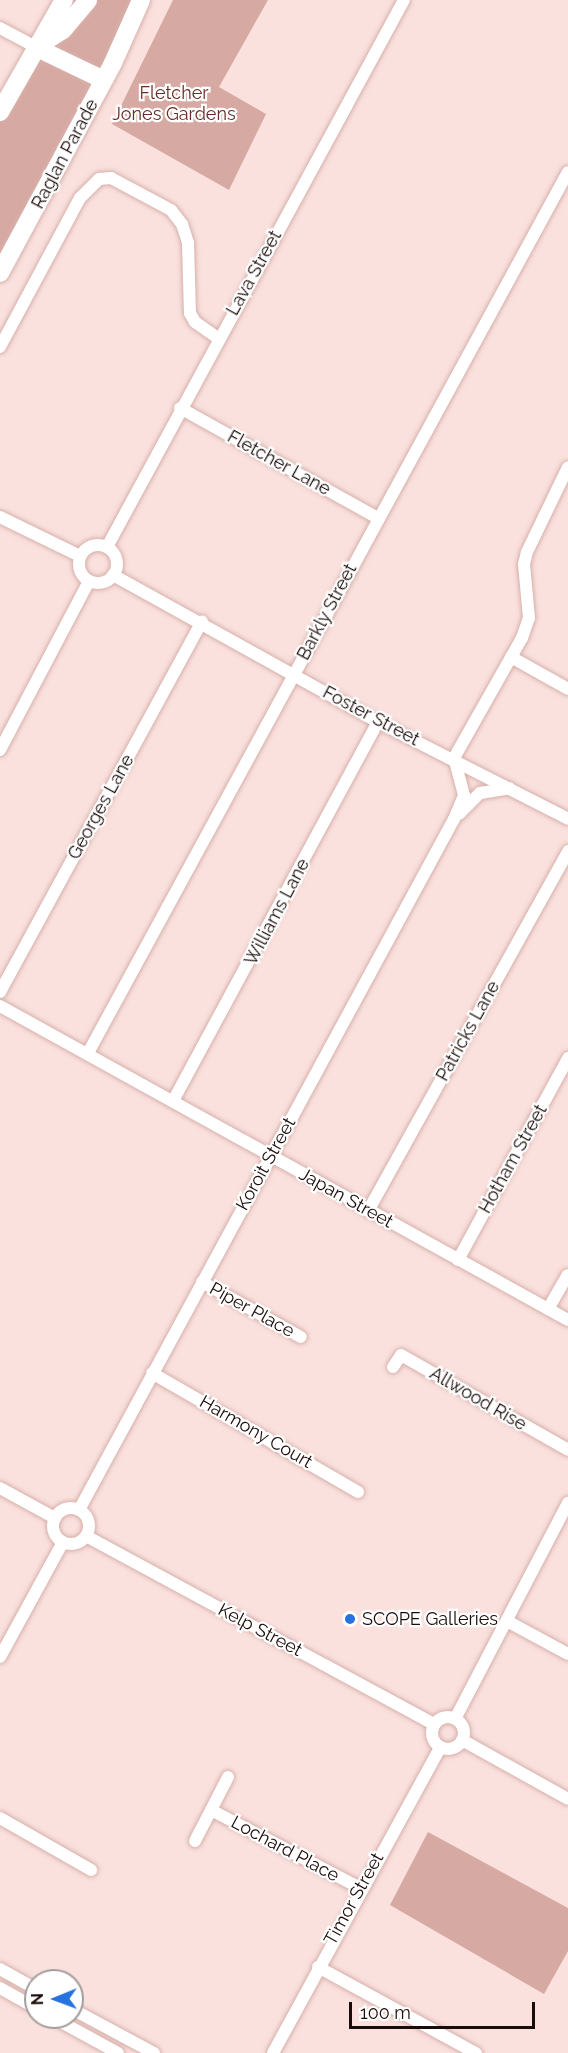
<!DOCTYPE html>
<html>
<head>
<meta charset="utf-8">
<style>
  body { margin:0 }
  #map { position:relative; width:568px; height:2053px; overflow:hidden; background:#fae1de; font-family:Raleway,sans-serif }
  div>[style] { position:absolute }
  .green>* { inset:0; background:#d6a9a2 }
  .roads { filter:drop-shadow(0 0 2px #d7b0aa) drop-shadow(0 0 2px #d7b0aa) }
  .minor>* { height:12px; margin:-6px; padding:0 6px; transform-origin:6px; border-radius:6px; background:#fff }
  .minor>.ring { margin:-6px; padding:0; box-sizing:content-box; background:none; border:12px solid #fff; border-radius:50% }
  .highway>* { height:18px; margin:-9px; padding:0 9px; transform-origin:9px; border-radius:9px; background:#fff }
  .dots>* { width:16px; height:16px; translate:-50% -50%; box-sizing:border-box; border:3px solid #fff; border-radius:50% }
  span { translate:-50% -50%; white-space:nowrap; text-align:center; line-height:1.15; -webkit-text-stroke:4.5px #fff; paint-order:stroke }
  .park-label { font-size:18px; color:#6c2c25 }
  .street-label { font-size:18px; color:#190c0a }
  .poi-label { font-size:18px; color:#190c0a }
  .left { translate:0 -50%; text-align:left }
  .north { position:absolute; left:24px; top:1969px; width:60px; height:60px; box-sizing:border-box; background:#fff; border:2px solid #a39e9d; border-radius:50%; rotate:269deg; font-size:16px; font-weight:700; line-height:24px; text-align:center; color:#190c0a }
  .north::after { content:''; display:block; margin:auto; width:21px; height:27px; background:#2772de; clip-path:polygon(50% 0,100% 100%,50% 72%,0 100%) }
  .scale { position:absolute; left:349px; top:2002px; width:186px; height:27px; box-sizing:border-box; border:3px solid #190c0a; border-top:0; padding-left:8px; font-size:18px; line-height:21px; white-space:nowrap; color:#190c0a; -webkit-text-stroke:4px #fff; paint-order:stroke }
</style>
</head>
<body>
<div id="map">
  <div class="green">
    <div style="clip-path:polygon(64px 0,141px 0,0 271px,0 112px)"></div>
    <div style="clip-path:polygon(173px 0,268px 0,219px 87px,266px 114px,229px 190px,112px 124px)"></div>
    <div style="clip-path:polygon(428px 1832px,568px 1908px,568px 1951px,544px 1994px,390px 1905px)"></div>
  </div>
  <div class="roads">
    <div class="minor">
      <div style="left:0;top:28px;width:40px;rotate:28deg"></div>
      <div style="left:0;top:347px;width:169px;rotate:-61.8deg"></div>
      <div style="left:80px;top:198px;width:27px;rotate:-45deg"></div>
      <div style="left:99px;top:179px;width:12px;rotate:-5deg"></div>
      <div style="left:111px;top:178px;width:68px;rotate:28.1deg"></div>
      <div style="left:171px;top:210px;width:18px;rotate:52deg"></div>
      <div style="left:182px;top:224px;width:20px;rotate:72deg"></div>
      <div style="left:188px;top:243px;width:70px;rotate:88.4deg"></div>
      <div style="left:190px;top:313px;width:10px;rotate:61deg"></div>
      <div style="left:195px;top:322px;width:28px;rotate:35deg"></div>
      <div style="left:180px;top:408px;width:227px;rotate:29.1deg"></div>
      <div style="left:0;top:517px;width:89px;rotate:26deg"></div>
      <div class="ring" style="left:79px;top:545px;width:26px;height:26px"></div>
      <div style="left:107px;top:547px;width:622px;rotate:-61.5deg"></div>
      <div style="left:113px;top:575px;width:303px;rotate:29deg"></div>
      <div style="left:378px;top:722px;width:213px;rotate:27deg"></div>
      <div style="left:511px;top:657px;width:65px;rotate:29.3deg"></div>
      <div style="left:0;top:750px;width:191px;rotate:-62.2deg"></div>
      <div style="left:459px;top:814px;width:30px;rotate:-45deg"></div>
      <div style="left:480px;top:793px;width:30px;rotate:-9deg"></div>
      <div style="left:0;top:992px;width:422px;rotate:-61.4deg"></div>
      <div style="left:0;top:1006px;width:649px;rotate:28.93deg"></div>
      <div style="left:88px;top:1053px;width:1003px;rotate:-61.42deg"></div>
      <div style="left:173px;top:1101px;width:431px;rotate:-61.6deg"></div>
      <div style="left:368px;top:1211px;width:412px;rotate:-60.9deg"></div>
      <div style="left:458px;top:1260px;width:230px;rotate:-61.4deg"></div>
      <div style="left:202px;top:1282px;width:113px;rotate:29.1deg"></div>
      <div style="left:548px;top:1309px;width:39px;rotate:-60deg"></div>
      <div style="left:393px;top:1367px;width:14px;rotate:-56deg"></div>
      <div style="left:401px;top:1355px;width:192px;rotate:29.6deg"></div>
      <div style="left:152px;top:1373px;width:238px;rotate:30deg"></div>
      <div style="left:0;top:1488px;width:63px;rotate:28.6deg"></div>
      <div class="ring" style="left:53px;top:1508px;width:24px;height:24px"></div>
      <div style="left:79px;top:1510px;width:786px;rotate:-61.51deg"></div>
      <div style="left:454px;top:819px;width:26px;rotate:-67deg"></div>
      <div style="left:464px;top:795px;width:38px;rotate:-105deg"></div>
      <div style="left:454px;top:758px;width:138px;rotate:-60.5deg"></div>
      <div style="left:522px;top:638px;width:21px;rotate:-71deg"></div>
      <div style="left:529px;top:618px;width:54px;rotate:-95.3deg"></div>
      <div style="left:524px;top:564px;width:12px;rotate:-76deg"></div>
      <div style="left:527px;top:552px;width:94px;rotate:-64.2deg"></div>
      <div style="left:86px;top:1536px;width:396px;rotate:28.4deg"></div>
      <div style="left:507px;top:1621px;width:69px;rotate:28.4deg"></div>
      <div style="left:0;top:1657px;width:131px;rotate:-61.3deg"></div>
      <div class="ring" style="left:432px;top:1717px;width:20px;height:20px"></div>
      <div style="left:455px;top:1719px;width:244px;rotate:-62.4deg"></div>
      <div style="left:462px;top:1740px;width:121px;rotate:29.1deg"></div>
      <div style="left:211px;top:1810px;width:168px;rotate:27.6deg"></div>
      <div style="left:0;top:1818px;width:105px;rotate:29.7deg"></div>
      <div style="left:195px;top:1841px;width:72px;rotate:-62.7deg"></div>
      <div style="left:318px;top:1967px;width:180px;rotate:28.6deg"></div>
      <div style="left:0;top:1969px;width:41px;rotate:29.1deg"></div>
      <div style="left:0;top:1988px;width:41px;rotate:29.1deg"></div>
      <div style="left:72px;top:2009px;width:93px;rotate:28.2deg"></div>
      <div style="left:52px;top:2017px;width:75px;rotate:28.6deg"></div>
      <div style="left:273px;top:2053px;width:348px;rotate:-61.3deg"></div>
    </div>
    <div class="highway">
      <div style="left:39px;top:45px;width:28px;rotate:-32deg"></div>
      <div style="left:63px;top:30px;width:39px;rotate:-50deg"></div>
      <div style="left:35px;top:47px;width:76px;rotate:25.6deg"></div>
      <div style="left:0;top:112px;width:129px;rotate:-60.3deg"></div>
      <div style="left:0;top:273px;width:238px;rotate:-61.7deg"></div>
      <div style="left:113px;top:63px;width:69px;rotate:-66deg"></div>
    </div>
  </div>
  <div class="dots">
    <div style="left:350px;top:1619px;background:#2772de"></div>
  </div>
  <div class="park-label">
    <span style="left:174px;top:104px">Fletcher<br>Jones Gardens</span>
  </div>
  <div class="street-label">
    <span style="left:65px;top:154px;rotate:-62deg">Raglan Parade</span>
    <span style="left:254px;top:273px;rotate:-61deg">Lava Street</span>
    <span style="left:279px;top:463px;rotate:29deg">Fletcher Lane</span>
    <span style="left:327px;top:612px;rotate:-62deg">Barkly Street</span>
    <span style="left:371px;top:716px;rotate:28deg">Foster Street</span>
    <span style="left:101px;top:807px;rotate:-61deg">Georges Lane</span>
    <span style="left:277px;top:912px;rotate:-62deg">Williams Lane</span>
    <span style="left:468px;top:1031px;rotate:-61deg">Patricks Lane</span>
    <span style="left:513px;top:1159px;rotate:-61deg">Hotham Street</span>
    <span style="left:266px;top:1164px;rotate:-61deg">Koroit Street</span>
    <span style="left:346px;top:1198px;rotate:29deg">Japan Street</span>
    <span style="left:252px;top:1310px;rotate:29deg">Piper Place</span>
    <span style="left:478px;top:1399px;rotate:30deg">Allwood Rise</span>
    <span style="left:256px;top:1432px;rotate:30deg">Harmony Court</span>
    <span style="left:260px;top:1630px;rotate:28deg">Kelp Street</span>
    <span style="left:285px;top:1849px;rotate:28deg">Lochard Place</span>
    <span style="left:354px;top:1899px;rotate:-61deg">Timor Street</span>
  </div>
  <div class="poi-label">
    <span class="left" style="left:362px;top:1619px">SCOPE Galleries</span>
  </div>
  <div class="north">N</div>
  <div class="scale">100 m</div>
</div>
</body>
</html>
